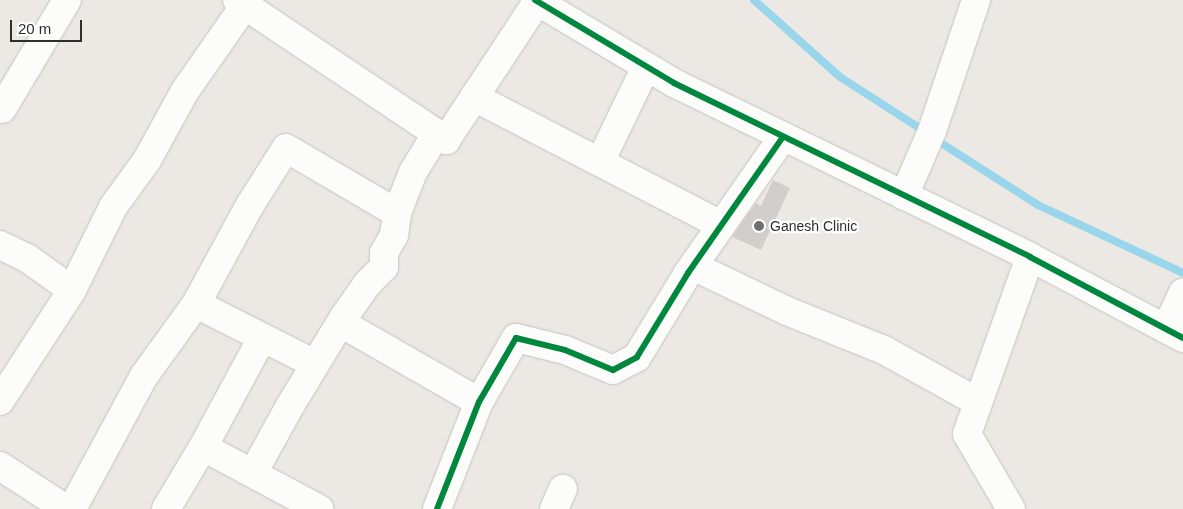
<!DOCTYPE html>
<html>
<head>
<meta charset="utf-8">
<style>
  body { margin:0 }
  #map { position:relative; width:1183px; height:509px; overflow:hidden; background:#ece8e4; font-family:Arial,sans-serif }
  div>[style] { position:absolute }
  .stream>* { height:8px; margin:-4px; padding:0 4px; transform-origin:4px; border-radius:4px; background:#99d6ec }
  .building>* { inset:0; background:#d1cecb }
  .roads { filter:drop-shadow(0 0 1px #c5c4c5) drop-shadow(0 0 1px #c5c4c5) }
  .minor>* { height:28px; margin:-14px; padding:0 14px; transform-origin:14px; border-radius:14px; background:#fcfcfb }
  .cycleway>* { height:6px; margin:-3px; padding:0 3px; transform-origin:3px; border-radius:3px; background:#00873e }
  .dots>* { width:14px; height:14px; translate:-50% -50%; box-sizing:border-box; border:2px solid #fff; border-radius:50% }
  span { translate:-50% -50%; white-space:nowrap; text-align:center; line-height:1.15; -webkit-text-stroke:4.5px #fff; paint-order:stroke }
  .poi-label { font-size:14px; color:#2e2e2e }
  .left { translate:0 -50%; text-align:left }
  .scale { position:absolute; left:10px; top:20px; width:72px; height:22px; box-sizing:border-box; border:2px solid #2e2e2e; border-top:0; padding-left:6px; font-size:15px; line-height:18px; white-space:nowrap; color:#2e2e2e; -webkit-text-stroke:4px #fff; paint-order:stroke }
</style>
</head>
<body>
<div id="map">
  <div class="stream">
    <div style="left:754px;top:0;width:115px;rotate:41.8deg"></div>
    <div style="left:840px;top:77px;width:93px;rotate:32.7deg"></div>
    <div style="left:938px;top:141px;width:119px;rotate:32.6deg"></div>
    <div style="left:1038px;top:205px;width:160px;rotate:25.1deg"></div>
  </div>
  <div class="building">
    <div style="clip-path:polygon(773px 180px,790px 188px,761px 250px,732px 237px,756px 203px,761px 206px)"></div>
  </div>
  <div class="roads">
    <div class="minor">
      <div style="left:237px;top:0;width:252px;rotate:33.8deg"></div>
      <div style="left:446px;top:140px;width:165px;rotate:-56.6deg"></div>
      <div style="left:535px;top:0;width:162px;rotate:30.8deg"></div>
      <div style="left:674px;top:83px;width:396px;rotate:26deg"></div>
      <div style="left:1030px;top:257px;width:173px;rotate:27.9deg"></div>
      <div style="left:474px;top:97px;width:278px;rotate:27.4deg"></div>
      <div style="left:2px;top:109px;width:127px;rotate:-59.2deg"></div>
      <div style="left:600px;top:162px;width:106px;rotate:-64.2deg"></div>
      <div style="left:904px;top:196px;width:71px;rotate:-66.7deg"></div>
      <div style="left:932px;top:131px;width:138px;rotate:-71.4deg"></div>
      <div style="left:0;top:245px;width:30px;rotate:26deg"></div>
      <div style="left:27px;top:258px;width:55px;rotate:35.4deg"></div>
      <div style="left:72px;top:290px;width:93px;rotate:-63.7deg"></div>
      <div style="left:113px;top:207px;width:58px;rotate:-54.1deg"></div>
      <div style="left:147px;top:160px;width:79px;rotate:-61.2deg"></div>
      <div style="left:185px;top:91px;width:105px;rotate:-55.1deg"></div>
      <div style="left:693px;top:266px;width:104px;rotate:25.6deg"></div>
      <div style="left:787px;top:311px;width:105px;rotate:21.9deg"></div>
      <div style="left:884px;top:350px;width:107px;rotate:29deg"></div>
      <div style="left:341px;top:323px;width:159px;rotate:29.8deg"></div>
      <div style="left:1166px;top:329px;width:40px;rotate:-65deg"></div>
      <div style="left:262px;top:338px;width:124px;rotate:118.4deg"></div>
      <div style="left:203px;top:447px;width:132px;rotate:28.1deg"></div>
      <div style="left:315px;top:364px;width:133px;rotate:-153.2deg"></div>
      <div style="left:196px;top:304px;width:113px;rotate:-61.4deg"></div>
      <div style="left:250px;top:205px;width:67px;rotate:-57.7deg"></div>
      <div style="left:286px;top:148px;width:129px;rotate:30.4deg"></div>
      <div style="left:0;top:401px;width:132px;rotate:-57deg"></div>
      <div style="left:0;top:466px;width:79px;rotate:33.1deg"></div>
      <div style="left:253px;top:473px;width:77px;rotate:-61.1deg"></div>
      <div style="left:290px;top:406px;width:104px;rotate:-58.8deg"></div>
      <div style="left:344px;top:317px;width:40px;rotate:-55.1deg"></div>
      <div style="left:367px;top:284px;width:24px;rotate:-45deg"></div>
      <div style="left:384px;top:267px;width:14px;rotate:-90deg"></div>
      <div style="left:384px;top:253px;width:21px;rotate:-61deg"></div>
      <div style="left:394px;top:235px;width:22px;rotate:-82deg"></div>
      <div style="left:397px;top:213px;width:44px;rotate:-68.7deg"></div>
      <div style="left:413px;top:172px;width:46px;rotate:-58.4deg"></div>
      <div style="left:72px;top:509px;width:151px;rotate:-61.6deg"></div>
      <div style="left:144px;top:376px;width:89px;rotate:-54.2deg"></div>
      <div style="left:166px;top:509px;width:72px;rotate:-59.2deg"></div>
      <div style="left:437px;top:509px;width:115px;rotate:-68.6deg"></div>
      <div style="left:479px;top:402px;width:74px;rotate:-60deg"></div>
      <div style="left:516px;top:338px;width:50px;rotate:13.8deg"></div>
      <div style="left:565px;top:350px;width:52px;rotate:22.6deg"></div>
      <div style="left:613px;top:370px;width:27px;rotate:-28deg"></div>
      <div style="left:637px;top:357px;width:98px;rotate:-58.7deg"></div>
      <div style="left:688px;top:273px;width:166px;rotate:-55.1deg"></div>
      <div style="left:554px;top:509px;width:22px;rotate:-66deg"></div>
      <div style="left:1011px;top:509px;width:87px;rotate:-120.4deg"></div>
      <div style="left:967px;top:434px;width:188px;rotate:-70.4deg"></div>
    </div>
  </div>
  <div class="cycleway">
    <div style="left:535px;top:0;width:162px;rotate:30.8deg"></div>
    <div style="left:674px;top:83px;width:396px;rotate:26deg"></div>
    <div style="left:1030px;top:257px;width:173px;rotate:27.9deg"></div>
    <div style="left:437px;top:509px;width:115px;rotate:-68.6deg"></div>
    <div style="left:479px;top:402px;width:74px;rotate:-60deg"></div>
    <div style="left:516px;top:338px;width:50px;rotate:13.8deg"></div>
    <div style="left:565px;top:350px;width:52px;rotate:22.6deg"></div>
    <div style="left:613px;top:370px;width:27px;rotate:-28deg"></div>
    <div style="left:637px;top:357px;width:98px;rotate:-58.7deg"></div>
    <div style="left:688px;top:273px;width:166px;rotate:-55.1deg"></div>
  </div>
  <div class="dots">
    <div style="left:759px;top:226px;background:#706f6e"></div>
  </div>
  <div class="poi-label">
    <span class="left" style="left:770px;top:226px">Ganesh Clinic</span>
  </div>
  <div class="scale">20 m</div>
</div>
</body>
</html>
